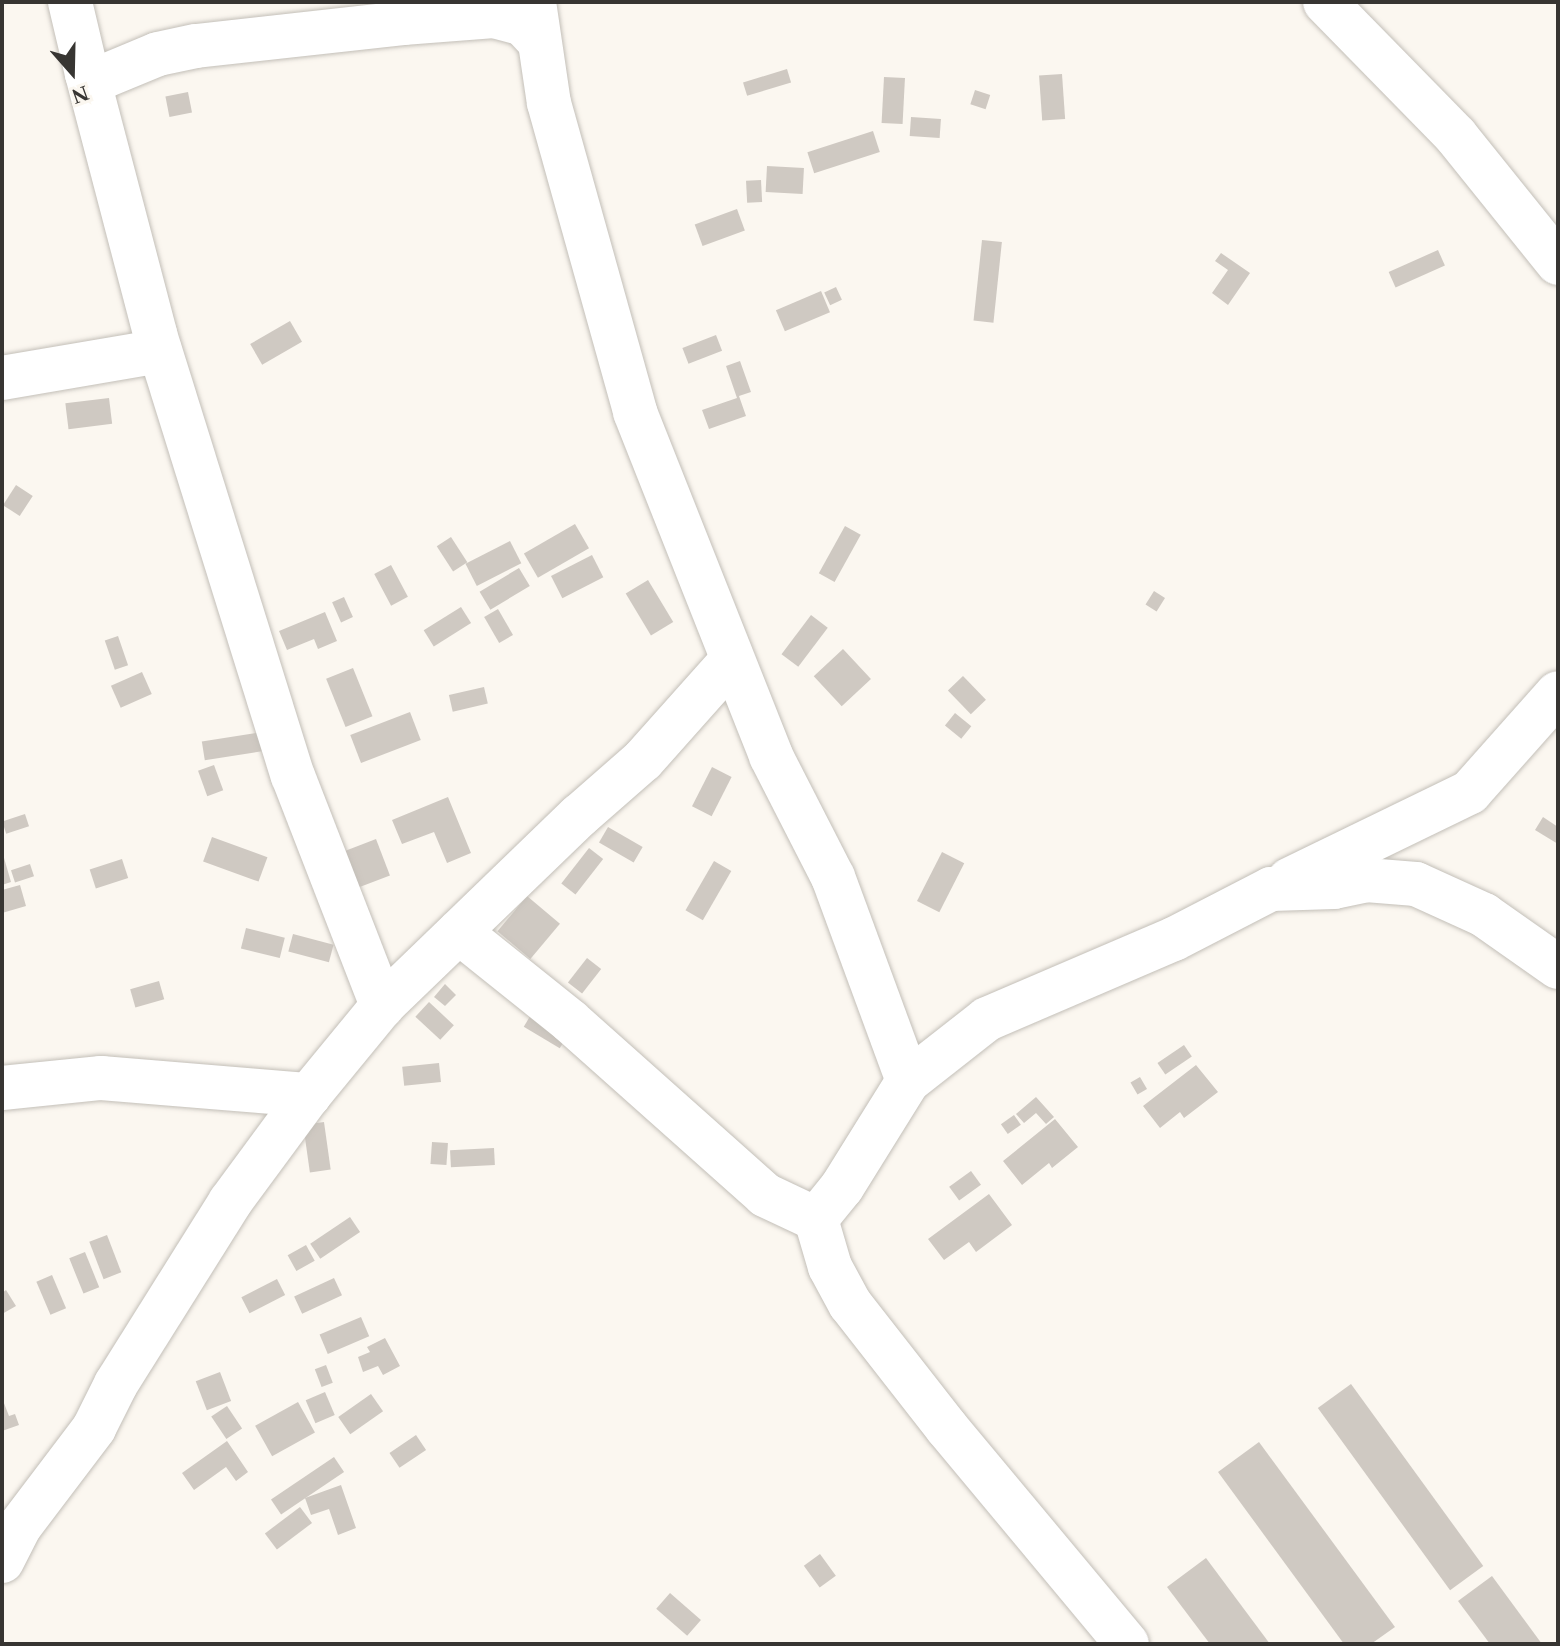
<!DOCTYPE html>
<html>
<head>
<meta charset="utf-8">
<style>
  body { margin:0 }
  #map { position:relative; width:1560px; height:1646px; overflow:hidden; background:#fbf7f0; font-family:"Times New Roman",serif }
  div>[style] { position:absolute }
  .building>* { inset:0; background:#cfc9c2; transform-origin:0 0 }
  .roads { filter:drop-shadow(0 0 2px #c3bfb8) drop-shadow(0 0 2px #c3bfb8) }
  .minor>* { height:44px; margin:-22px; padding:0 22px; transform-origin:22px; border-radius:22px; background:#fff }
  span { translate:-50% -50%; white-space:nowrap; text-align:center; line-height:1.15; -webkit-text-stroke:7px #fbf7f0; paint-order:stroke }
  .frame { position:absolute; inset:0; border:4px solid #373532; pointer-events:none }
  .north { position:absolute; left:32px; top:32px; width:80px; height:80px; -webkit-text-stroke:6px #fbf7f0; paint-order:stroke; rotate:160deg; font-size:22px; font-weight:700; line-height:32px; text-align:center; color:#373532 }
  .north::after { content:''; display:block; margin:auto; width:28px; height:36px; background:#373532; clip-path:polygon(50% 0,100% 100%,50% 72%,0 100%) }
</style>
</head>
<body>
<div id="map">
  <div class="building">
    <div style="left:787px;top:69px;width:14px;height:46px;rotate:73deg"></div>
    <div style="left:1062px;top:74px;width:45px;height:23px;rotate:86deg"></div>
    <div style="left:884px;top:77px;width:21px;height:46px;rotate:3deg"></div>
    <div style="left:975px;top:90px;width:16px;height:15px;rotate:18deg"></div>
    <div style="left:188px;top:92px;width:21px;height:23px;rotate:79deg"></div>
    <div style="left:911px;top:117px;width:30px;height:19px;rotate:4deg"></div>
    <div style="left:873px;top:131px;width:22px;height:69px;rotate:72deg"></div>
    <div style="left:767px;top:166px;width:37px;height:26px;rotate:3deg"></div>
    <div style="left:761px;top:180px;width:22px;height:15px;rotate:87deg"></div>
    <div style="left:737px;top:209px;width:23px;height:45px;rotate:70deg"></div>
    <div style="left:982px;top:240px;width:20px;height:81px;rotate:6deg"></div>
    <div style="left:1438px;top:250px;width:17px;height:54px;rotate:66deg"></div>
    <div style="clip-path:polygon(1221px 253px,1250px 273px,1228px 305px,1212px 293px,1228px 270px,1215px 261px)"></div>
    <div style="left:836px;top:287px;width:14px;height:13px;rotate:65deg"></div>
    <div style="left:821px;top:291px;width:23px;height:49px;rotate:67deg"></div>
    <div style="left:290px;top:321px;width:24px;height:46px;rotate:60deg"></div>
    <div style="left:716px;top:335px;width:17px;height:36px;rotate:69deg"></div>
    <div style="clip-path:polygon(740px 361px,751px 392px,739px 396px,746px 416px,709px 429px,702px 410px,737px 398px,726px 366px)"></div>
    <div style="left:109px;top:398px;width:26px;height:44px;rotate:83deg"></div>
    <div style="left:16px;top:485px;width:20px;height:24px;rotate:33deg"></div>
    <div style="left:575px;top:524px;width:28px;height:59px;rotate:60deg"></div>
    <div style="left:845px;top:526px;width:18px;height:54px;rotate:29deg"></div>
    <div style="left:451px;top:537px;width:30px;height:17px;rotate:57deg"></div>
    <div style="left:510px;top:541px;width:25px;height:50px;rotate:63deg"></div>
    <div style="left:592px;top:555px;width:25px;height:46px;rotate:63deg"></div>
    <div style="left:391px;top:565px;width:36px;height:19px;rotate:62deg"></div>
    <div style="left:519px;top:568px;width:21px;height:46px;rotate:59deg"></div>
    <div style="left:648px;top:580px;width:49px;height:26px;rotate:59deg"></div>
    <div style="left:1154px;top:591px;width:13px;height:16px;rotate:32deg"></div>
    <div style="left:344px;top:597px;width:22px;height:13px;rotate:66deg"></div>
    <div style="left:461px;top:607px;width:19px;height:44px;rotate:58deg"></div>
    <div style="left:498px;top:609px;width:30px;height:16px;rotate:60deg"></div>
    <div style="clip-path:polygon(325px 612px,337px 641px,318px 649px,314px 639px,287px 650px,279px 631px)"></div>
    <div style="left:811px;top:615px;width:21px;height:49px;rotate:37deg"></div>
    <div style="left:118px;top:636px;width:31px;height:14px;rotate:71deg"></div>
    <div style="left:843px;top:649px;width:41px;height:40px;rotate:47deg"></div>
    <div style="left:353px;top:668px;width:52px;height:29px;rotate:68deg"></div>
    <div style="left:142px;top:672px;width:24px;height:34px;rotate:66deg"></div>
    <div style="left:963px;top:676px;width:33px;height:21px;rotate:46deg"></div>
    <div style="left:484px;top:687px;width:17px;height:36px;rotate:77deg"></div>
    <div style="left:410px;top:712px;width:30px;height:64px;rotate:69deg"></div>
    <div style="left:955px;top:713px;width:21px;height:16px;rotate:39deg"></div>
    <div style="left:268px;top:731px;width:19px;height:67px;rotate:81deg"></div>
    <div style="left:214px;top:765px;width:27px;height:17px;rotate:70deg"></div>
    <div style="left:712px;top:767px;width:22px;height:44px;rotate:27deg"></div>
    <div style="clip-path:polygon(448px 797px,471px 853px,447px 863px,434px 832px,402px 844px,392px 820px)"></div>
    <div style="left:25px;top:814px;width:13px;height:24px;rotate:72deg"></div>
    <div style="clip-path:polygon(1543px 817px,1558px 827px,1558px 844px,1535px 830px)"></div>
    <div style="left:608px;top:827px;width:40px;height:18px;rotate:30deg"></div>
    <div style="left:212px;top:837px;width:59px;height:26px;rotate:20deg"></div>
    <div style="left:376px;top:839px;width:39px;height:43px;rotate:69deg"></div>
    <div style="left:589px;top:848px;width:18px;height:45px;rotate:38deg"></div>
    <div style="clip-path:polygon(2px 851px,11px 882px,2px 885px)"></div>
    <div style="left:942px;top:852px;width:25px;height:55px;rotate:27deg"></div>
    <div style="left:122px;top:859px;width:20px;height:34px;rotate:72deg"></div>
    <div style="left:714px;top:861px;width:20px;height:57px;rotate:30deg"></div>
    <div style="left:30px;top:864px;width:13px;height:20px;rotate:72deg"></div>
    <div style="clip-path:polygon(20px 885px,26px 906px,2px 913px,2px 890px)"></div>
    <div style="left:527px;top:896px;width:43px;height:46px;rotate:40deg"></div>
    <div style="left:246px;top:928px;width:40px;height:21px;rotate:14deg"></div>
    <div style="left:293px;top:934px;width:42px;height:18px;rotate:15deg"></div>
    <div style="left:587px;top:958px;width:18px;height:31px;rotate:38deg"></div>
    <div style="left:159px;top:981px;width:19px;height:30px;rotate:74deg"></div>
    <div style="clip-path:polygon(445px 984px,456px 995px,445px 1006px,434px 997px)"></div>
    <div style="left:429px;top:1002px;width:34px;height:20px;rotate:43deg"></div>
    <div style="left:532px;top:1013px;width:42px;height:16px;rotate:31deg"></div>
    <div style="left:1184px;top:1045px;width:14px;height:32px;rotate:56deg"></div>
    <div style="left:439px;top:1063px;width:19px;height:37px;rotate:84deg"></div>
    <div style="clip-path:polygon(1196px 1065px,1218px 1092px,1184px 1118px,1180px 1112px,1160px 1128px,1143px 1106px)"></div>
    <div style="left:1140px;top:1077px;width:14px;height:11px;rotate:60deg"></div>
    <div style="clip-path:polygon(1036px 1097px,1054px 1117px,1046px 1124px,1036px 1113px,1024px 1123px,1016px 1114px)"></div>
    <div style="left:1014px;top:1115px;width:12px;height:16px;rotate:55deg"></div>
    <div style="clip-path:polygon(1055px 1119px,1078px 1147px,1052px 1168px,1049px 1163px,1022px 1185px,1003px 1161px)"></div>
    <div style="left:324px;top:1122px;width:48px;height:21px;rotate:82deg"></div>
    <div style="left:432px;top:1142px;width:16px;height:22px;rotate:4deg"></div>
    <div style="left:494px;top:1148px;width:17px;height:44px;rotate:87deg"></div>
    <div style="left:971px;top:1171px;width:17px;height:27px;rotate:54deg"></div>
    <div style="clip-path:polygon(989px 1194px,1012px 1225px,976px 1252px,969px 1242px,944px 1260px,928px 1239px)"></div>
    <div style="left:350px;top:1217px;width:18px;height:48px;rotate:56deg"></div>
    <div style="left:107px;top:1235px;width:40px;height:19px;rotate:69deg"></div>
    <div style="left:306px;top:1245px;width:18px;height:21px;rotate:61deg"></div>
    <div style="left:85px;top:1252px;width:38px;height:17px;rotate:68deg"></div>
    <div style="left:52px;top:1275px;width:36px;height:17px;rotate:67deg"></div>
    <div style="left:334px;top:1278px;width:19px;height:44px;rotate:65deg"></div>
    <div style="left:277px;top:1279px;width:18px;height:40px;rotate:63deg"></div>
    <div style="clip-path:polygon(6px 1290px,16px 1306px,2px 1314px,2px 1293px)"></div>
    <div style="left:361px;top:1317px;width:21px;height:45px;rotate:67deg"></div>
    <div style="clip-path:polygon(385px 1338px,400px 1366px,383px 1375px,378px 1366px,363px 1372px,358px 1357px,370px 1352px,367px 1347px)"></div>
    <div style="left:326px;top:1365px;width:19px;height:12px;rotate:69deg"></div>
    <div style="left:220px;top:1372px;width:31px;height:26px;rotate:69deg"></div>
    <div style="left:1351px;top:1384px;width:225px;height:41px;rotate:54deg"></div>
    <div style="left:325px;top:1392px;width:25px;height:21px;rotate:67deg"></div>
    <div style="left:371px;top:1394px;width:21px;height:40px;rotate:55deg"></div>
    <div style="clip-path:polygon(2px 1398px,9px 1416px,15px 1414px,19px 1425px,2px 1431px)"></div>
    <div style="left:298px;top:1402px;width:35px;height:49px;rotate:61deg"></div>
    <div style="left:227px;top:1406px;width:27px;height:19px;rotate:56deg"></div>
    <div style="left:416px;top:1435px;width:18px;height:32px;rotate:56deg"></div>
    <div style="clip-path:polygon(227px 1441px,248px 1472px,236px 1481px,226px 1467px,194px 1490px,182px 1473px)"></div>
    <div style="clip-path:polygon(1259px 1442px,1395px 1627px,1371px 1644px,1344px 1644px,1218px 1472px)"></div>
    <div style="left:334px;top:1457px;width:18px;height:76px;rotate:56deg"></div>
    <div style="clip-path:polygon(341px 1485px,356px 1528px,338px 1535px,329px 1509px,311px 1515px,305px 1498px)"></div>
    <div style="left:300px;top:1507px;width:20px;height:44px;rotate:53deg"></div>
    <div style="left:820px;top:1554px;width:27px;height:20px;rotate:54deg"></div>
    <div style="clip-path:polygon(1206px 1558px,1270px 1644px,1210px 1644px,1167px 1587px)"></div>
    <div style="clip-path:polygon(1492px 1576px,1542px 1644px,1490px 1644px,1458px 1601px)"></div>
    <div style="left:670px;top:1593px;width:41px;height:21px;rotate:41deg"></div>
  </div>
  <div class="roads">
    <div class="minor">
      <div style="left:70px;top:2px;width:74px;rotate:76.7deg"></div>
      <div style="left:87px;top:74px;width:18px;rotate:6deg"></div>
      <div style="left:105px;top:76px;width:57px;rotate:-22.5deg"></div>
      <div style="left:158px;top:54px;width:39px;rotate:-12deg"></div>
      <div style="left:196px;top:46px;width:208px;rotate:-6.3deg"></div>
      <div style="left:403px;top:23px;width:91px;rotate:-4.4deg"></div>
      <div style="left:494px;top:16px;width:30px;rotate:15deg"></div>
      <div style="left:523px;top:24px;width:22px;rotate:47deg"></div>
      <div style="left:534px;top:2px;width:102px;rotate:81.6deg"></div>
      <div style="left:549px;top:103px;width:321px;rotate:74.4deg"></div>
      <div style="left:635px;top:412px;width:370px;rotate:68.4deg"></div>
      <div style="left:771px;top:756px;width:136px;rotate:62.9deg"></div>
      <div style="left:833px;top:877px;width:217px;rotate:69.8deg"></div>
      <div style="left:1325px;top:2px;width:187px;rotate:45.6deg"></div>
      <div style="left:1456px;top:136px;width:163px;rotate:51.2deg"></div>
      <div style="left:87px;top:74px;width:269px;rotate:75.3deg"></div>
      <div style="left:155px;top:334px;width:463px;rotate:72.7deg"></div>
      <div style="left:293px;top:776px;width:247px;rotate:68.8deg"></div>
      <div style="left:2px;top:378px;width:160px;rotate:-9.7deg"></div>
      <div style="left:1289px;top:880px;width:201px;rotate:-25.9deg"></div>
      <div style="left:1470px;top:792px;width:132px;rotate:-48.4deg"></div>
      <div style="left:459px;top:932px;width:142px;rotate:38.7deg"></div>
      <div style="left:570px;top:1021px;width:261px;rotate:41.7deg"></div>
      <div style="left:765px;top:1195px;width:56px;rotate:25.2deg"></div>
      <div style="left:2px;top:1088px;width:100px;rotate:-5.8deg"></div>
      <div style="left:101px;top:1078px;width:209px;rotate:4.7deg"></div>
      <div style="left:2px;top:1561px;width:39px;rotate:-63deg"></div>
      <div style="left:20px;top:1526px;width:123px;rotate:-52.9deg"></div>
      <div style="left:94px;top:1428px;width:49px;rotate:-63.4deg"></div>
      <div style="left:116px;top:1384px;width:215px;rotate:-57.9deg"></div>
      <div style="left:230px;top:1202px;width:133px;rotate:-53.6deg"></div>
      <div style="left:309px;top:1095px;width:115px;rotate:-50.6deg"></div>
      <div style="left:382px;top:1006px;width:274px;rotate:-44deg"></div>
      <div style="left:579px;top:816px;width:85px;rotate:-41.2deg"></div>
      <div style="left:643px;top:760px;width:134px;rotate:-48.3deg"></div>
      <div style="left:1127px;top:1644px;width:281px;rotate:-129.8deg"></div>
      <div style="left:947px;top:1428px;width:157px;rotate:-128deg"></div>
      <div style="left:850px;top:1304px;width:42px;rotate:-118.4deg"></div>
      <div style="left:830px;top:1267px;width:50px;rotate:-106.3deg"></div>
      <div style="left:816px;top:1219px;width:41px;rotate:-50.9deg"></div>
      <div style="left:842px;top:1187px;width:125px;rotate:-58.1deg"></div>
      <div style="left:908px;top:1081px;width:100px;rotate:-38.1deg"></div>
      <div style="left:987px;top:1019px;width:203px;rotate:-23.2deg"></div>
      <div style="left:1174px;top:939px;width:109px;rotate:-27.3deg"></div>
      <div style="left:1271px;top:889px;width:63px;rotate:-1.8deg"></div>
      <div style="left:1334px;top:887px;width:33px;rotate:-12deg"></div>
      <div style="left:1366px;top:880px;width:50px;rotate:4.6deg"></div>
      <div style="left:1416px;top:884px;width:75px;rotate:24.5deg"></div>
      <div style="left:1484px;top:915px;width:90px;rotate:35.1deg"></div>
    </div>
  </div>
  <div class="frame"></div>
  <div class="north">N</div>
</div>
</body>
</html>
